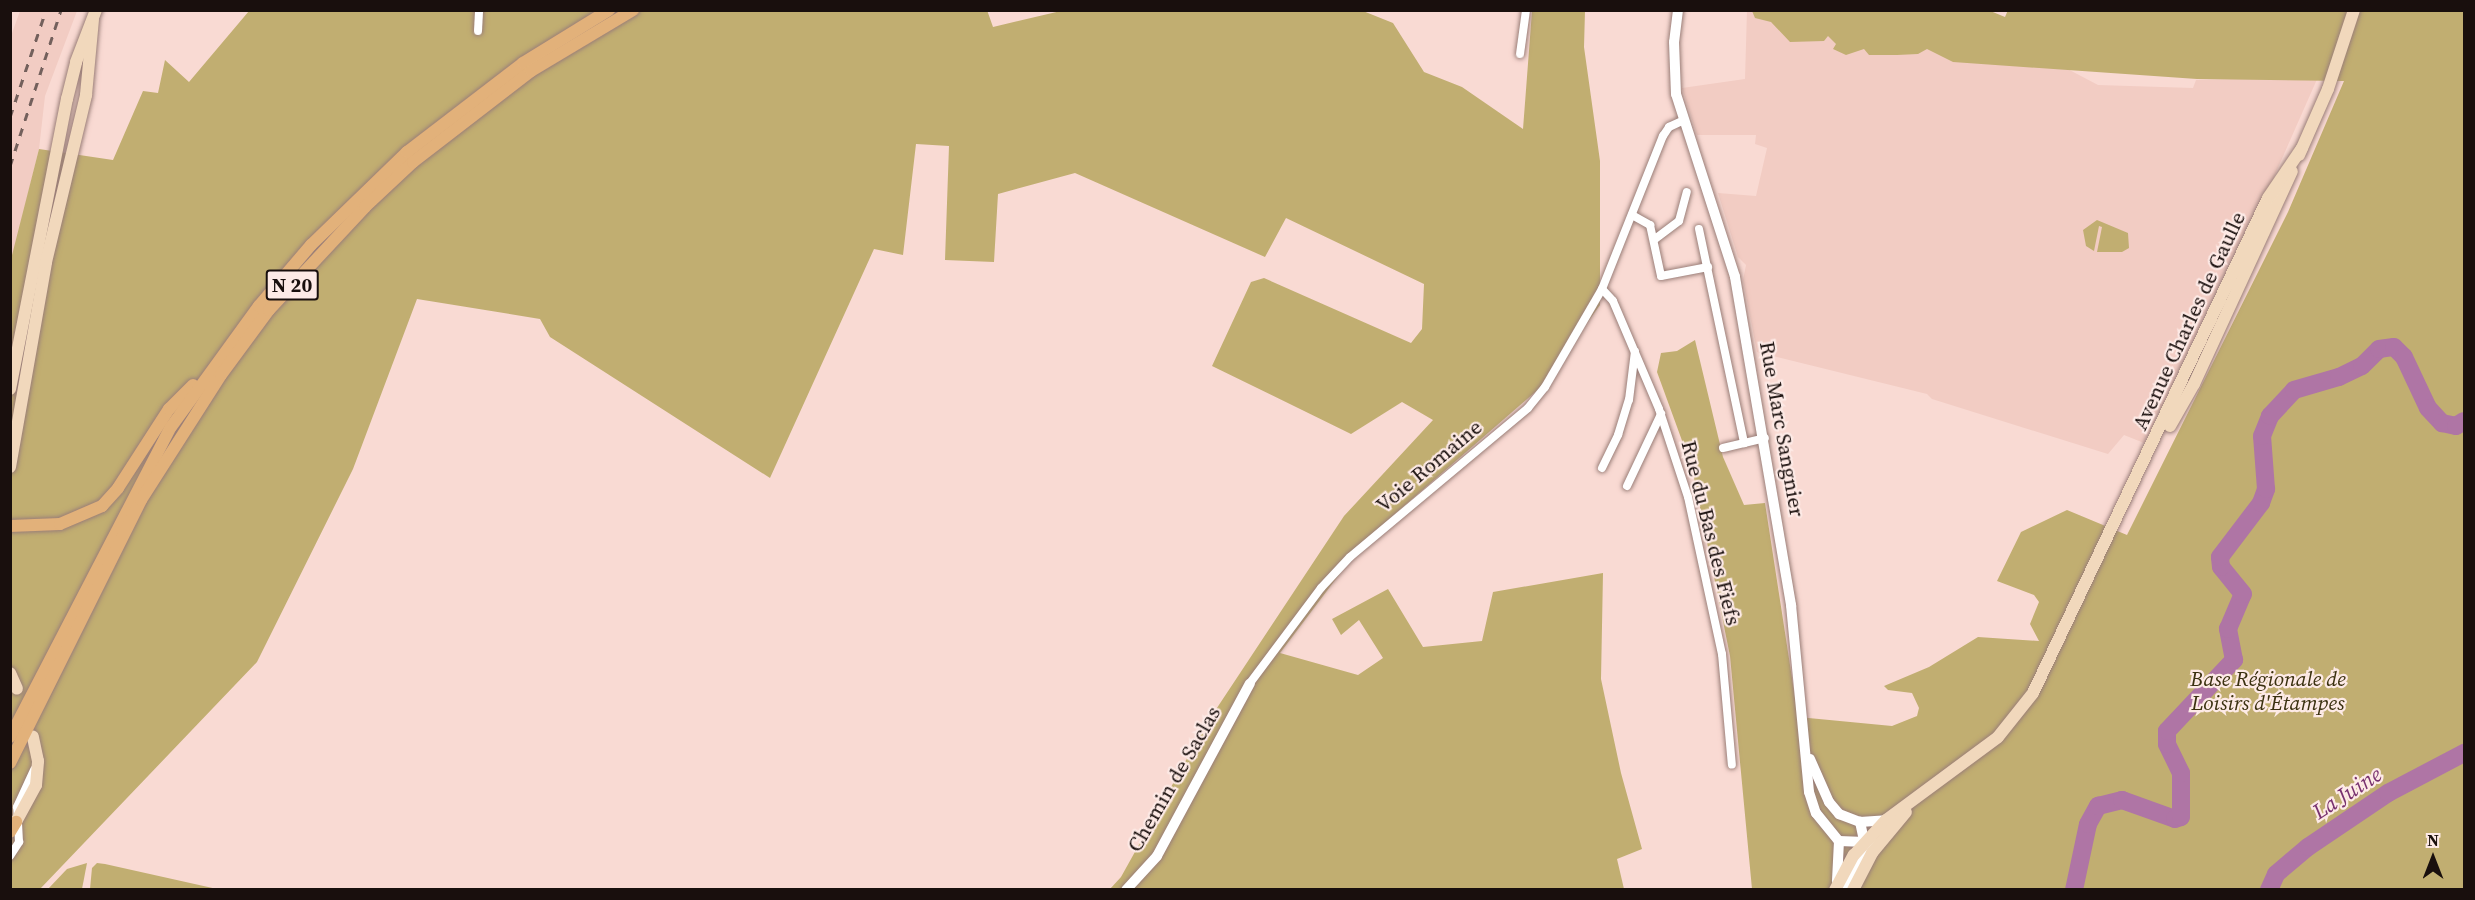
<!DOCTYPE html>
<html>
<head>
<meta charset="utf-8">
<style>
  body { margin:0 }
  #map { position:relative; width:2475px; height:900px; overflow:hidden; background:#f9dad3; font-family:"Source Serif 4",serif }
  div>[style] { position:absolute }
  .built>* { inset:0; background:#f2ccc3 }
  .green>* { inset:0; background:#c1ae71 }
  .river>* { height:18px; margin:-9px; padding:0 9px; transform-origin:9px; border-radius:9px; background:#af75a5 }
  .roads { filter:drop-shadow(0 0 2px #9a7e78) drop-shadow(0 0 2px #9a7e78) }
  .minor>* { height:8px; margin:-4px; padding:0 4px; transform-origin:4px; border-radius:4px; background:#fff }
  .tertiary>* { height:10px; margin:-5px; padding:0 5px; transform-origin:5px; border-radius:5px; background:#fff }
  .secondary>* { height:12px; margin:-6px; padding:0 6px; transform-origin:6px; border-radius:6px; background:#f1d8bc }
  .primary>* { height:12px; margin:-6px; padding:0 6px; transform-origin:6px; border-radius:6px; background:#e2b17a }
  .rail>* { height:3px; margin-top:-1.5px; transform-origin:0; background:repeating-linear-gradient(90deg,#73605c 0 8px,transparent 0 16px) }
  span { translate:-50% -50%; white-space:nowrap; text-align:center; line-height:1.15; -webkit-text-stroke:4.5px #fdeae6; paint-order:stroke }
  .shield-label span { padding:2px 4px; background:#fdeae6; border:2px solid; border-radius:4px; -webkit-text-stroke-width:0 }
  .shield-label { font-size:20px; color:#190f0d; font-weight:700 }
  .street-label { font-size:21px; color:#190f0d }
  .park-label { font-size:21px; color:#3a300f; font-style:italic }
  .water-label { font-size:22px; color:#78316f; font-style:italic }
  .frame { position:absolute; inset:0; border:12px solid #190f0d; pointer-events:none }
  .north { position:absolute; left:2403px; top:828px; width:60px; height:60px; -webkit-text-stroke:4px #fdeae6; paint-order:stroke; rotate:0deg; font-size:16px; font-weight:700; line-height:24px; text-align:center; color:#190f0d }
  .north::after { content:''; display:block; margin:auto; width:21px; height:27px; background:#190f0d; clip-path:polygon(50% 0,100% 100%,50% 72%,0 100%) }
</style>
</head>
<body>
<div id="map">
  <div class="built">
    <div style="clip-path:polygon(1747px 10px,1937px 11px,2001px 34px,2098px 85px,2193px 88px,2196px 80px,2318px 77px,2273px 179px,2144px 443px,2124px 435px,2108px 454px,1932px 399px,1927px 394px,1757px 352px,1743px 280px,1746px 265px,1738px 257px,1718px 193px,1756px 196px,1767px 148px,1755px 144px,1756px 135px,1697px 135px,1682px 88px,1745px 79px)"></div>
    <div style="clip-path:polygon(20px 11px,77px 11px,45px 96px,39px 149px,11px 263px,11px 36px)"></div>
  </div>
  <div class="green">
    <div style="clip-path:polygon(987px 10px,993px 27px,1065px 10px,1363px 11px,1393px 23px,1424px 72px,1462px 87px,1523px 129px,1532px 11px,1585px 11px,1584px 47px,1600px 161px,1600px 305px,1541px 387px,1366px 539px,1280px 653px,1358px 675px,1383px 658px,1359px 620px,1341px 635px,1332px 619px,1388px 589px,1423px 647px,1482px 641px,1493px 592px,1603px 573px,1601px 679px,1621px 773px,1642px 849px,1617px 859px,1624px 889px,1110px 889px,1121px 877px,1205px 726px,1344px 516px,1433px 420px,1402px 402px,1351px 434px,1212px 366px,1251px 282px,1264px 278px,1411px 343px,1422px 329px,1424px 284px,1286px 218px,1265px 257px,1075px 173px,998px 194px,994px 262px,945px 260px,949px 146px,916px 144px,903px 255px,874px 249px,770px 478px,550px 337px,540px 319px,417px 299px,353px 469px,257px 662px,40px 889px,11px 890px,10px 263px,39px 149px,113px 160px,143px 91px,158px 93px,165px 60px,189px 82px,249px 11px)"></div>
    <div style="clip-path:polygon(1988px 10px,2005px 17px,2008px 10px,2464px 11px,2464px 889px,1752px 889px,1730px 656px,1692px 468px,1657px 372px,1661px 353px,1677px 351px,1695px 340px,1723px 457px,1744px 505px,1765px 503px,1798px 717px,1892px 726px,1917px 716px,1919px 708px,1912px 693px,1888px 690px,1884px 686px,1929px 667px,1978px 637px,2039px 641px,2030px 624px,2039px 602px,2034px 595px,1997px 581px,2021px 532px,2067px 510px,2127px 535px,2288px 212px,2344px 81px,2197px 79px,1953px 62px,1927px 49px,1918px 54px,1897px 55px,1869px 55px,1864px 49px,1846px 55px,1833px 49px,1836px 44px,1828px 36px,1824px 41px,1790px 42px,1771px 22px,1755px 18px,1752px 11px)"></div>
    <div style="clip-path:polygon(2097px 220px,2128px 233px,2129px 248px,2122px 252px,2097px 252px,2102px 227px,2099px 226px,2094px 251px,2086px 246px,2083px 230px)"></div>
    <div style="clip-path:polygon(87px 863px,82px 889px,48px 889px,67px 869px)"></div>
    <div style="clip-path:polygon(97px 863px,105px 864px,217px 889px,90px 889px,92px 868px)"></div>
  </div>
  <div class="river">
    <div style="left:2074px;top:890px;width:67px;rotate:-78deg"></div>
    <div style="left:2088px;top:824px;width:21px;rotate:-61deg"></div>
    <div style="left:2098px;top:806px;width:25px;rotate:-14deg"></div>
    <div style="left:2122px;top:800px;width:56px;rotate:19.7deg"></div>
    <div style="left:2175px;top:819px;width:6px;rotate:-18deg"></div>
    <div style="left:2181px;top:817px;width:44px;rotate:-90deg"></div>
    <div style="left:2181px;top:773px;width:32px;rotate:-116deg"></div>
    <div style="left:2167px;top:744px;width:13px;rotate:-90deg"></div>
    <div style="left:2167px;top:731px;width:98px;rotate:-46.7deg"></div>
    <div style="left:2234px;top:660px;width:32px;rotate:-101deg"></div>
    <div style="left:2228px;top:629px;width:38px;rotate:-67deg"></div>
    <div style="left:2243px;top:594px;width:35px;rotate:-129deg"></div>
    <div style="left:2221px;top:567px;width:10px;rotate:-96deg"></div>
    <div style="left:2220px;top:557px;width:68px;rotate:-52.8deg"></div>
    <div style="left:2261px;top:503px;width:15px;rotate:-70deg"></div>
    <div style="left:2266px;top:489px;width:53px;rotate:-94.3deg"></div>
    <div style="left:2262px;top:436px;width:22px;rotate:-68deg"></div>
    <div style="left:2270px;top:416px;width:35px;rotate:-47deg"></div>
    <div style="left:2294px;top:390px;width:47px;rotate:-16.1deg"></div>
    <div style="left:2339px;top:377px;width:25px;rotate:-26deg"></div>
    <div style="left:2362px;top:366px;width:24px;rotate:-45deg"></div>
    <div style="left:2379px;top:349px;width:15px;rotate:-8deg"></div>
    <div style="left:2394px;top:347px;width:14px;rotate:45deg"></div>
    <div style="left:2404px;top:357px;width:56px;rotate:64.8deg"></div>
    <div style="left:2428px;top:408px;width:21px;rotate:47deg"></div>
    <div style="left:2442px;top:423px;width:14px;rotate:12deg"></div>
    <div style="left:2456px;top:426px;width:9px;rotate:-32deg"></div>
    <div style="left:2269px;top:890px;width:17px;rotate:-66deg"></div>
    <div style="left:2276px;top:874px;width:42px;rotate:-40.2deg"></div>
    <div style="left:2308px;top:847px;width:97px;rotate:-34deg"></div>
    <div style="left:2388px;top:793px;width:86px;rotate:-27.8deg"></div>
  </div>
  <div class="roads">
    <div class="minor">
      <div style="left:478px;top:31px;width:21px;rotate:-87deg"></div>
      <div style="left:1520px;top:54px;width:44px;rotate:-82.2deg"></div>
      <div style="left:1632px;top:215px;width:21px;rotate:29deg"></div>
      <div style="left:1650px;top:225px;width:52px;rotate:77.8deg"></div>
      <div style="left:1661px;top:276px;width:48px;rotate:-10.8deg"></div>
      <div style="left:1699px;top:229px;width:219px;rotate:78.1deg"></div>
      <div style="left:1655px;top:239px;width:30px;rotate:-37deg"></div>
      <div style="left:1679px;top:221px;width:30px;rotate:-75deg"></div>
      <div style="left:1602px;top:289px;width:16px;rotate:47deg"></div>
      <div style="left:1613px;top:301px;width:117px;rotate:66.9deg"></div>
      <div style="left:1659px;top:409px;width:93px;rotate:71.8deg"></div>
      <div style="left:1688px;top:497px;width:161px;rotate:77.8deg"></div>
      <div style="left:1722px;top:654px;width:111px;rotate:84.9deg"></div>
      <div style="left:1723px;top:448px;width:43px;rotate:-13.4deg"></div>
      <div style="left:1602px;top:468px;width:37px;rotate:-64deg"></div>
      <div style="left:1618px;top:435px;width:37px;rotate:-73deg"></div>
      <div style="left:1629px;top:400px;width:49px;rotate:-83deg"></div>
      <div style="left:1627px;top:486px;width:80px;rotate:-64.7deg"></div>
      <div style="left:1250px;top:683px;width:119px;rotate:-53.2deg"></div>
      <div style="left:1321px;top:588px;width:42px;rotate:-46.9deg"></div>
      <div style="left:1350px;top:557px;width:232px;rotate:-39.9deg"></div>
      <div style="left:1528px;top:408px;width:27px;rotate:-51deg"></div>
      <div style="left:1545px;top:387px;width:113px;rotate:-59.8deg"></div>
      <div style="left:1602px;top:289px;width:165px;rotate:-68.3deg"></div>
      <div style="left:1663px;top:136px;width:11px;rotate:-56deg"></div>
      <div style="left:1669px;top:127px;width:14px;rotate:-25deg"></div>
      <div style="left:10px;top:856px;width:17px;rotate:-57deg"></div>
      <div style="left:19px;top:842px;width:35px;rotate:-93deg"></div>
      <div style="left:17px;top:807px;width:41px;rotate:-65.3deg"></div>
    </div>
    <div class="tertiary">
      <div style="left:1678px;top:10px;width:32px;rotate:97deg"></div>
      <div style="left:1674px;top:42px;width:52px;rotate:87.8deg"></div>
      <div style="left:1676px;top:94px;width:192px;rotate:72.1deg"></div>
      <div style="left:1735px;top:277px;width:333px;rotate:80.3deg"></div>
      <div style="left:1791px;top:605px;width:188px;rotate:84.5deg"></div>
      <div style="left:1809px;top:792px;width:22px;rotate:72deg"></div>
      <div style="left:1816px;top:813px;width:36px;rotate:51deg"></div>
      <div style="left:1839px;top:841px;width:40px;rotate:92.9deg"></div>
      <div style="left:1810px;top:759px;width:47px;rotate:66.2deg"></div>
      <div style="left:1829px;top:802px;width:16px;rotate:50deg"></div>
      <div style="left:1839px;top:814px;width:22px;rotate:21deg"></div>
      <div style="left:1860px;top:822px;width:26px;rotate:-4deg"></div>
      <div style="left:1839px;top:841px;width:33px;rotate:2deg"></div>
      <div style="left:1126px;top:890px;width:46px;rotate:-47.6deg"></div>
      <div style="left:1157px;top:856px;width:196px;rotate:-61.7deg"></div>
      <div style="left:1846px;top:890px;width:45px;rotate:-63.4deg"></div>
      <div style="left:1866px;top:850px;width:29px;rotate:-102deg"></div>
    </div>
    <div class="secondary">
      <div style="left:2299px;top:155px;width:72px;rotate:-66.3deg"></div>
      <div style="left:2328px;top:89px;width:83px;rotate:-71.8deg"></div>
      <div style="left:10px;top:389px;width:296px;rotate:-78.9deg"></div>
      <div style="left:67px;top:99px;width:38px;rotate:-76deg"></div>
      <div style="left:76px;top:62px;width:56px;rotate:-69deg"></div>
      <div style="left:2170px;top:426px;width:48px;rotate:-60.3deg"></div>
      <div style="left:2194px;top:384px;width:234px;rotate:-65.3deg"></div>
      <div style="left:10px;top:467px;width:208px;rotate:-80deg"></div>
      <div style="left:46px;top:262px;width:172px;rotate:-76.5deg"></div>
      <div style="left:86px;top:95px;width:75px;rotate:-84.7deg"></div>
      <div style="left:10px;top:673px;width:17px;rotate:66deg"></div>
      <div style="left:16px;top:822px;width:42px;rotate:-61.6deg"></div>
      <div style="left:36px;top:785px;width:24px;rotate:-85deg"></div>
      <div style="left:38px;top:761px;width:25px;rotate:-102deg"></div>
      <div style="left:1835px;top:890px;width:40px;rotate:-62deg"></div>
      <div style="left:1854px;top:855px;width:47px;rotate:-47.6deg"></div>
      <div style="left:1886px;top:820px;width:139px;rotate:-36.5deg"></div>
      <div style="left:1998px;top:737px;width:56px;rotate:-51.5deg"></div>
      <div style="left:2033px;top:693px;width:548px;rotate:-64.6deg"></div>
      <div style="left:2268px;top:198px;width:60px;rotate:-55.8deg"></div>
      <div style="left:1853px;top:890px;width:42px;rotate:-62.8deg"></div>
      <div style="left:1872px;top:853px;width:53px;rotate:-50.3deg"></div>
    </div>
    <div class="primary">
      <div style="left:10px;top:526px;width:50px;rotate:-2.3deg"></div>
      <div style="left:60px;top:524px;width:46px;rotate:-23.2deg"></div>
      <div style="left:102px;top:506px;width:24px;rotate:-48deg"></div>
      <div style="left:118px;top:488px;width:94px;rotate:-57.2deg"></div>
      <div style="left:169px;top:409px;width:34px;rotate:-45deg"></div>
      <div style="left:10px;top:737px;width:349px;rotate:-62.6deg"></div>
      <div style="left:171px;top:427px;width:150px;rotate:-54deg"></div>
      <div style="left:259px;top:306px;width:80px;rotate:-49.6deg"></div>
      <div style="left:311px;top:245px;width:134px;rotate:-44.1deg"></div>
      <div style="left:407px;top:152px;width:146px;rotate:-37.5deg"></div>
      <div style="left:523px;top:63px;width:101px;rotate:-31.6deg"></div>
      <div style="left:10px;top:763px;width:294px;rotate:-63.5deg"></div>
      <div style="left:141px;top:500px;width:148px;rotate:-57.4deg"></div>
      <div style="left:221px;top:375px;width:81px;rotate:-53.6deg"></div>
      <div style="left:269px;top:310px;width:141px;rotate:-47deg"></div>
      <div style="left:365px;top:207px;width:66px;rotate:-43.2deg"></div>
      <div style="left:413px;top:162px;width:149px;rotate:-37.6deg"></div>
      <div style="left:531px;top:71px;width:119px;rotate:-30.9deg"></div>
      <div style="left:10px;top:832px;width:12px;rotate:-59deg"></div>
    </div>
  </div>
  <div class="rail">
    <div style="left:10px;top:117px;width:113px;rotate:-71.4deg"></div>
    <div style="left:10px;top:166px;width:164px;rotate:-71.9deg"></div>
  </div>
  <div class="shield-label">
    <span style="left:292px;top:285px">N 20</span>
  </div>
  <div class="street-label">
    <span style="left:2189px;top:321px;rotate:-65deg">Avenue Charles de Gaulle</span>
    <span style="left:1782px;top:429px;rotate:80deg">Rue Marc Sangnier</span>
    <span style="left:1429px;top:466px;rotate:-40deg">Voie Romaine</span>
    <span style="left:1711px;top:533px;rotate:76deg">Rue du Bas des Fiefs</span>
    <span style="left:1174px;top:779px;rotate:-60deg">Chemin de Saclas</span>
  </div>
  <div class="park-label">
    <span style="left:2268px;top:691px">Base Régionale de<br>Loisirs d'Étampes</span>
  </div>
  <div class="water-label">
    <span style="left:2347px;top:793px;rotate:-33deg">La Juine</span>
  </div>
  <div class="frame"></div>
  <div class="north">N</div>
</div>
</body>
</html>
